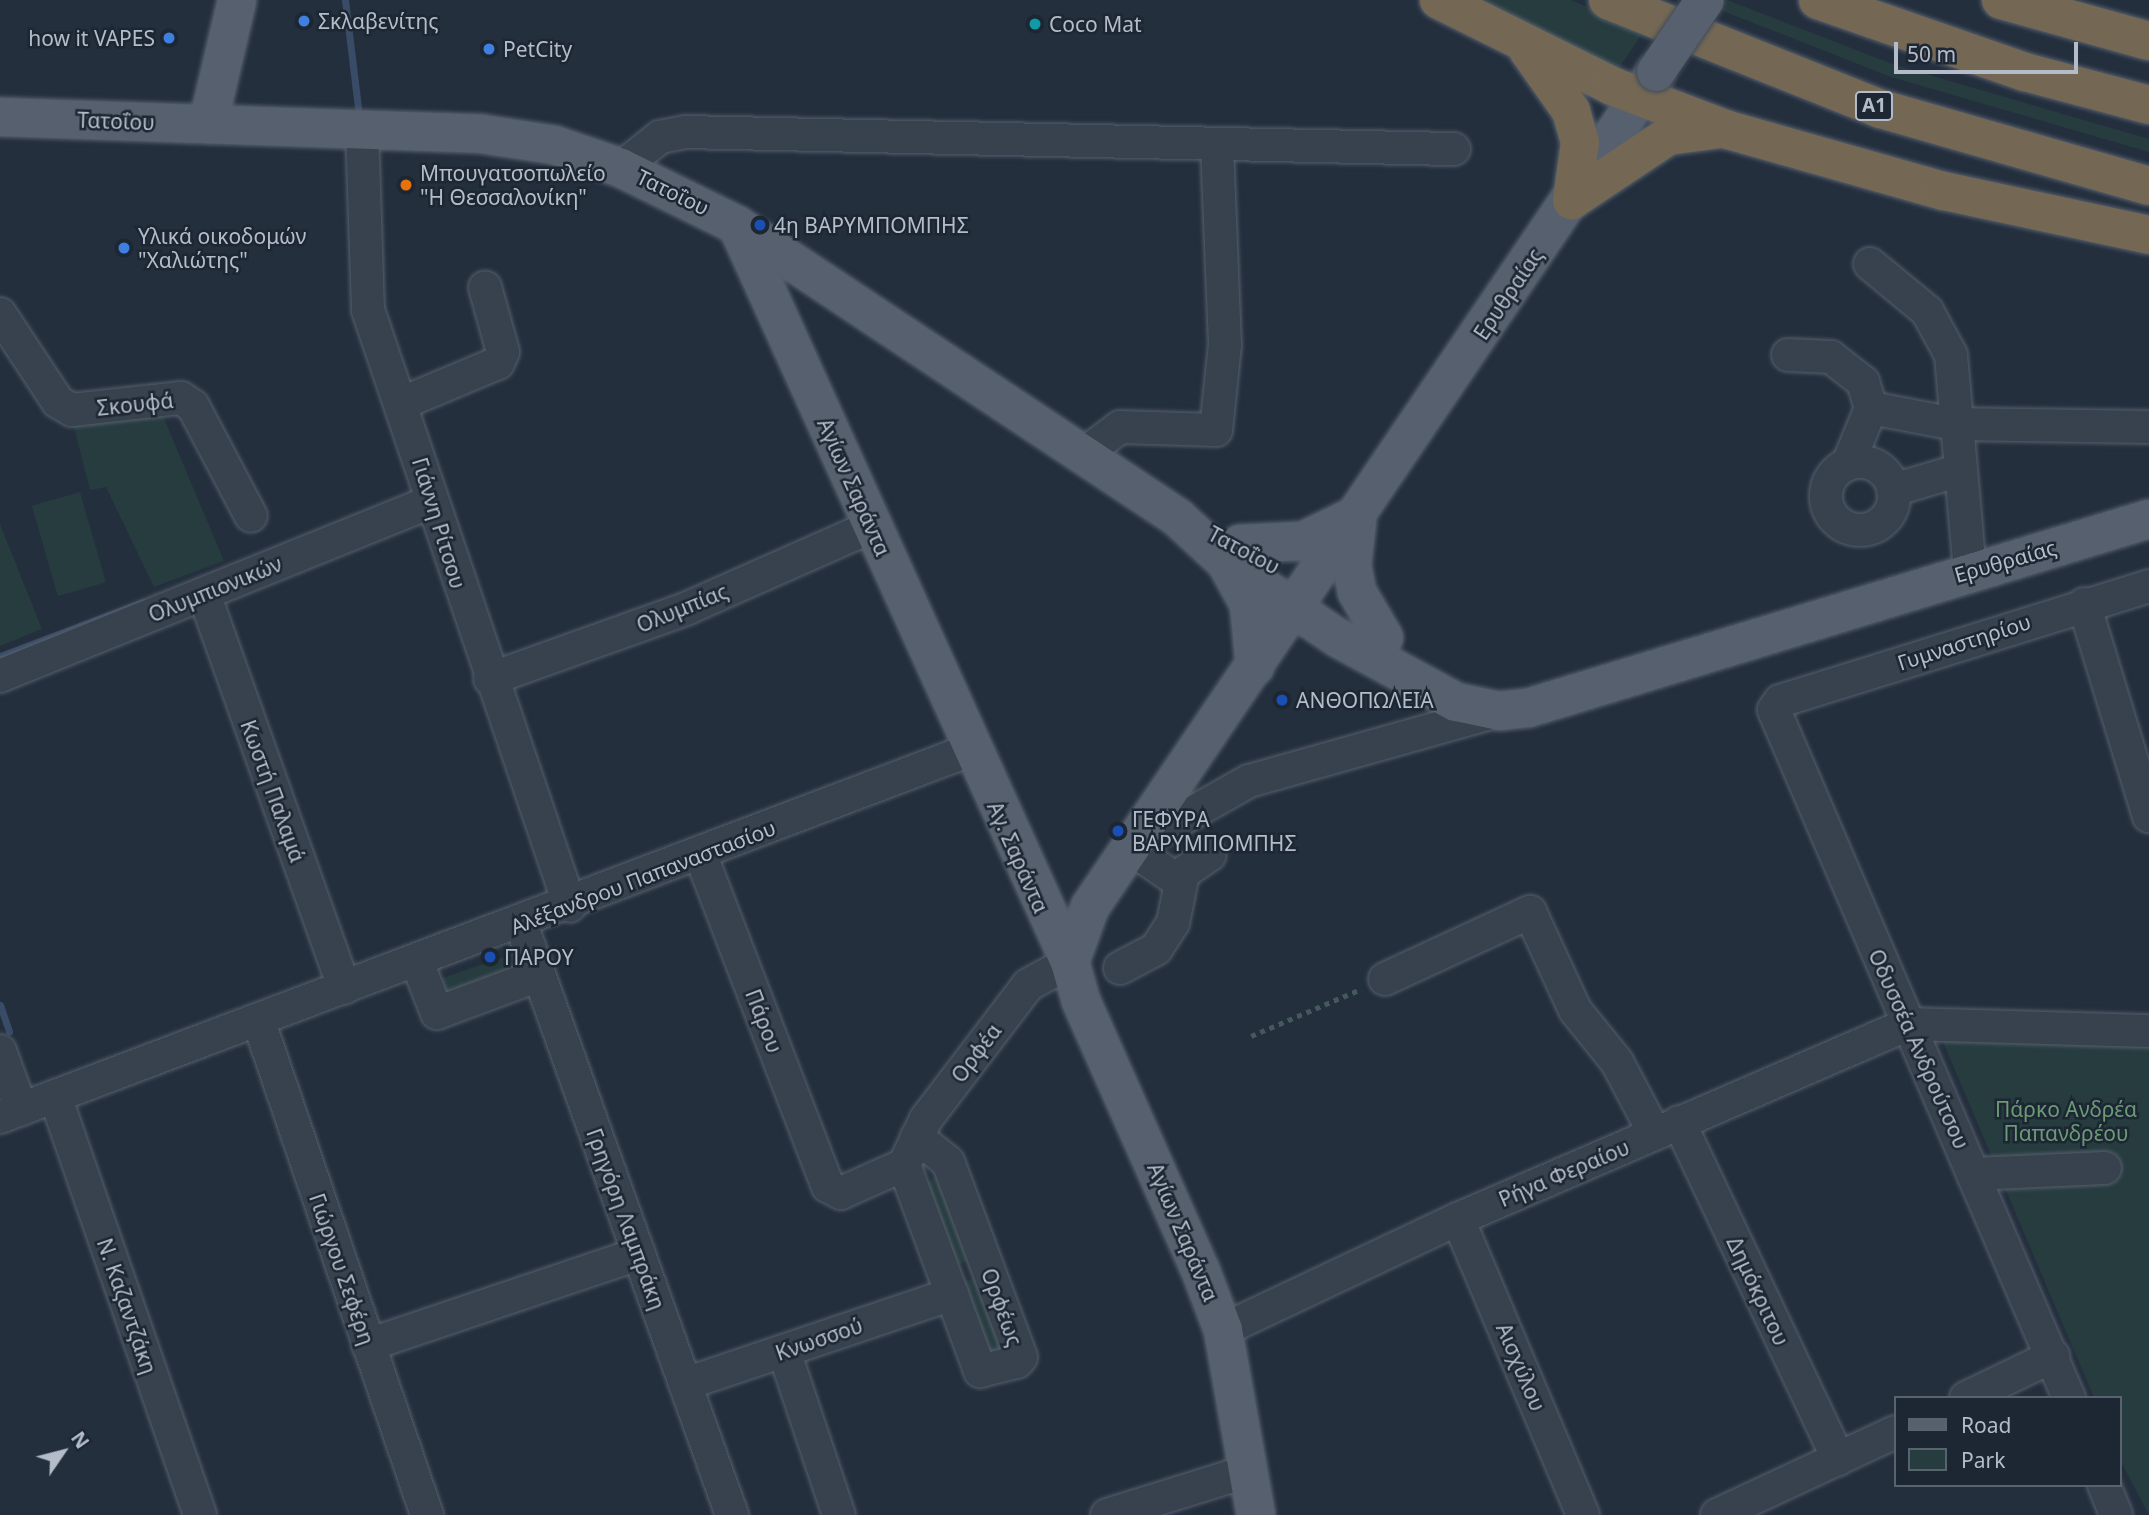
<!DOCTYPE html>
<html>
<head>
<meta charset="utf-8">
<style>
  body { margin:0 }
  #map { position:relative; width:2149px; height:1515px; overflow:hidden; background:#242f3e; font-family:"Noto Sans",sans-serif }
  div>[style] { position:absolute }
  .green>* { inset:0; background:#263c3f; transform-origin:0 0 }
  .stream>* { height:7px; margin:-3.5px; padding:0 3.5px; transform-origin:3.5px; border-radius:3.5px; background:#394c67 }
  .path>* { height:4.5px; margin-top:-2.25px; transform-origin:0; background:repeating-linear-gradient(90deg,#44595c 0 5px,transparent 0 10px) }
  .roads { filter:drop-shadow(0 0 2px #565f6c) drop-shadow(0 0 2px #565f6c) }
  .minor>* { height:32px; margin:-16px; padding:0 16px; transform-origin:16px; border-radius:16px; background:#38414e }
  .minor>.ring { margin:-16px; padding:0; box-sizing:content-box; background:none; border:32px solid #38414e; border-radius:50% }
  .major>* { height:38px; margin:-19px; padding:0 19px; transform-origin:19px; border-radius:19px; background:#56606e }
  .highway>* { height:38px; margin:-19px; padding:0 19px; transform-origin:19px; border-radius:19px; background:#746855 }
  .bridges { filter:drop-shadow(0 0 2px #414a57) drop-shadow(0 0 2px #414a57) }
  .major-bridge>* { height:38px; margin:-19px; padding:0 19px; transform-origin:19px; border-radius:19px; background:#56606e }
  .dots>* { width:19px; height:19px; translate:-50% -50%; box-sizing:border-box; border:4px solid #1d2633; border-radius:50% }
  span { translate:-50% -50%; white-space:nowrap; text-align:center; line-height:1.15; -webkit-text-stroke:5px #1d2633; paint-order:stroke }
  .shield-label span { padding:2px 5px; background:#1d2633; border:2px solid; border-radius:5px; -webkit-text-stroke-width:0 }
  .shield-label { font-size:19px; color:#b4bcc9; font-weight:700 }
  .poi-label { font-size:21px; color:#b4bcc9 }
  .left { translate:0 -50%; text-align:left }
  .right { translate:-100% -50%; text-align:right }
  .street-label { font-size:21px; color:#b4bcc9 }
  .park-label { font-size:21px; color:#6b9a76 }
  .legend { position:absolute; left:1894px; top:1396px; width:228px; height:91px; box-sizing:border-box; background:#1d2633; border:2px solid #59626f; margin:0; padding:9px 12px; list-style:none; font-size:21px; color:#b4bcc9 }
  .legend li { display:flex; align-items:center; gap:14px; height:35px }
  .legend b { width:35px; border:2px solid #59626f }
  .north { position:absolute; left:28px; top:1417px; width:70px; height:70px; -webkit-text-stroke:5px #1d2633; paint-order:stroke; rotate:55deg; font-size:19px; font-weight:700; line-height:28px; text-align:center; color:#b4bcc9 }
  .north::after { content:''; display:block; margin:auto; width:24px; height:32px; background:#b4bcc9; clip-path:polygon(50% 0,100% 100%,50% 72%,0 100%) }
  .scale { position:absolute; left:1894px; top:42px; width:184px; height:32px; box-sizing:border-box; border:4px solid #b4bcc9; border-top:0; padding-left:9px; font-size:21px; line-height:24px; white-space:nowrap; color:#b4bcc9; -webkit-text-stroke:5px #1d2633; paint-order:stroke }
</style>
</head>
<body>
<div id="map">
  <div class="green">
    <div style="clip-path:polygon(1470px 0,1571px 0,1644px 31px,1619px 68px)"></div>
    <div style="clip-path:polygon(1695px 0,1727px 0,1895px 65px,2149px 139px,2149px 152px,1891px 77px)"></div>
    <div style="clip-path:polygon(163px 416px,224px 561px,154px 587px,106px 487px,90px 490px,73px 423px)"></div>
    <div style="left:80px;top:492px;width:94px;height:50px;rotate:74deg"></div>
    <div style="clip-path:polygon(0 524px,42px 629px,0 646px)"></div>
    <div style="left:515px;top:953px;width:21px;height:88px;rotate:71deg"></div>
    <div style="clip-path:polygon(1940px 1035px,2149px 1040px,2149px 1515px,2119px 1458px,2119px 1398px,2094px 1398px)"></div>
    <div style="clip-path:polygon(941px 1169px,976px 1258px,955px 1266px,926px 1185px)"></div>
    <div style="clip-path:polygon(981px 1276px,1010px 1347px,989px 1361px,960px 1283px)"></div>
  </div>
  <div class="stream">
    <div style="left:345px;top:0;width:108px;rotate:83.1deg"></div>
    <div style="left:0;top:656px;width:153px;rotate:-20.7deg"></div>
    <div style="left:0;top:1005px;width:28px;rotate:71deg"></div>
  </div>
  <div class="path">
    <div style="left:1251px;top:1036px;width:120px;rotate:-23.1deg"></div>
  </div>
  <div class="roads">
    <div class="minor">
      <div style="left:362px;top:129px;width:181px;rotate:88.1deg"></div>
      <div style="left:368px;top:310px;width:629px;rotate:71.28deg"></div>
      <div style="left:621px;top:168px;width:50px;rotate:-38.5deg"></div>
      <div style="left:660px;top:137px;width:25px;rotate:-11deg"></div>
      <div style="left:685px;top:132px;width:769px;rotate:1.27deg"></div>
      <div style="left:1870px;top:264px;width:74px;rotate:39.5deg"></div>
      <div style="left:1927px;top:311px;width:50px;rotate:61.4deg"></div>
      <div style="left:1951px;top:355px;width:217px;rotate:85deg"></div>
      <div style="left:0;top:314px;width:105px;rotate:56.6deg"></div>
      <div style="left:58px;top:402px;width:16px;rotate:30deg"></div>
      <div style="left:72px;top:410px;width:110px;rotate:-6.3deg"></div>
      <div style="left:181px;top:398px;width:14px;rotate:34deg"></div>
      <div style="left:193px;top:406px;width:124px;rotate:62.2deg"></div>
      <div style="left:1788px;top:355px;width:43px;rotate:2.7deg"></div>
      <div style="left:1831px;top:357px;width:41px;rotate:38deg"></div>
      <div style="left:1863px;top:382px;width:27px;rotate:73deg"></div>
      <div style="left:1871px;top:408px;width:61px;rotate:112.3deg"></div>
      <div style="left:400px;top:404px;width:106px;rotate:-22.7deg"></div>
      <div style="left:498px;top:363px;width:12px;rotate:-66deg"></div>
      <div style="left:503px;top:352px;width:67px;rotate:-105.5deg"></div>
      <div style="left:1871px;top:408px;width:86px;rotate:10.8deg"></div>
      <div style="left:1955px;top:424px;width:194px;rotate:0.9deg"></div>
      <div style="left:1084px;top:454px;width:45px;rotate:-36.9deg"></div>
      <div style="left:1120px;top:427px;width:96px;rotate:1.8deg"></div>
      <div style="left:1216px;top:430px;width:85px;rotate:-84deg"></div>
      <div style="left:1225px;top:345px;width:198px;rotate:-92.3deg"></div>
      <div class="ring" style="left:1826px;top:462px;width:36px;height:36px"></div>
      <div style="left:1893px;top:490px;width:67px;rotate:-16.5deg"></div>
      <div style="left:204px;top:594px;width:418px;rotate:70.4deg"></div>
      <div style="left:2084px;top:604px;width:222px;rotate:73deg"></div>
      <div style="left:0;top:676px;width:464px;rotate:-22deg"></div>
      <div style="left:490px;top:679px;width:210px;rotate:-19.7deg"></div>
      <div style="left:688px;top:608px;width:200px;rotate:-23.9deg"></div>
      <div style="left:701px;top:856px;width:354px;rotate:69deg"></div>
      <div style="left:828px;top:1186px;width:15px;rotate:28deg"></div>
      <div style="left:841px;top:1193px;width:69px;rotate:-24deg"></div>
      <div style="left:1180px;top:882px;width:60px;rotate:-145.8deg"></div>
      <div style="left:1130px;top:848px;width:137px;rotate:-29.4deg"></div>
      <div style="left:1249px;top:781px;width:255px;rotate:-15.7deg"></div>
      <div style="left:521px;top:924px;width:628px;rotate:70.35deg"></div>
      <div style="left:417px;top:962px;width:55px;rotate:68.6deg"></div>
      <div style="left:437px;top:1013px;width:109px;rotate:-20.4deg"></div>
      <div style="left:1120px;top:968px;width:41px;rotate:-27.8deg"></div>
      <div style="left:1156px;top:949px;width:31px;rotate:-57deg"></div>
      <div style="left:1173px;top:923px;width:51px;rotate:-78.7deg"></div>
      <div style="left:1183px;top:873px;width:32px;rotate:-34deg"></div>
      <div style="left:1385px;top:979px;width:160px;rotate:-24.8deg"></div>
      <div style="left:1530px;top:912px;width:108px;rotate:65.3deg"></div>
      <div style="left:1575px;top:1010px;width:67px;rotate:51.1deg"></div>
      <div style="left:1617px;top:1062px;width:81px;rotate:62.2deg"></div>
      <div style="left:259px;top:1022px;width:521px;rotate:71.18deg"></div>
      <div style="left:0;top:1051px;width:62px;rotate:70.1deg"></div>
      <div style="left:55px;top:1096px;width:443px;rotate:70.9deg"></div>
      <div style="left:0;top:1117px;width:1037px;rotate:-20.72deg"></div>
      <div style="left:1679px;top:1122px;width:373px;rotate:64.7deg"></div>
      <div style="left:908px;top:1157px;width:42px;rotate:-64.7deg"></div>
      <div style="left:926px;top:1119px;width:168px;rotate:-52.7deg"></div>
      <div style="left:1028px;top:985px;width:48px;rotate:-28.7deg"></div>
      <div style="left:904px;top:1165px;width:220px;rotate:69.7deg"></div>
      <div style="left:980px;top:1371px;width:38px;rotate:-14deg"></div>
      <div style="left:1017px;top:1362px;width:6px;rotate:-51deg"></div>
      <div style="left:1021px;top:1357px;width:208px;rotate:-110.5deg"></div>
      <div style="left:948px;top:1162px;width:40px;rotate:-141deg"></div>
      <div style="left:1973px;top:1174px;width:132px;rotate:-2.6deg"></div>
      <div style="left:1458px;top:1219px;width:321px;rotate:67.1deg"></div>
      <div style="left:1223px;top:1330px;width:260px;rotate:-25.3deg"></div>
      <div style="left:1458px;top:1219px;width:490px;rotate:-23.4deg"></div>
      <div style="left:1908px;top:1024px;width:241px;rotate:1.7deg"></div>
      <div style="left:368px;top:1345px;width:286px;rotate:-18.6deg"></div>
      <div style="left:784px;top:1351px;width:173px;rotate:71.5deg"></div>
      <div style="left:685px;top:1384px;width:282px;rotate:-18.6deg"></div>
      <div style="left:1966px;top:1398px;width:97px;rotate:-25.8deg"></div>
      <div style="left:2069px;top:1398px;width:749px;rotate:-113.21deg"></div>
      <div style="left:1774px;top:710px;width:11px;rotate:-56deg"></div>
      <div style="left:1780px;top:701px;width:387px;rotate:-17.3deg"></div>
      <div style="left:2104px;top:1485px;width:32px;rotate:68deg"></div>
      <div style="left:1107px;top:1515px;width:148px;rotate:-17.3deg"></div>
      <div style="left:1717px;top:1515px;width:196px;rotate:-25deg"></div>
    </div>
    <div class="major">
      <div style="left:0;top:117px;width:482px;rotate:2deg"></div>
      <div style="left:482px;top:134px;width:73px;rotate:8.7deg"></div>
      <div style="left:554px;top:145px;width:71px;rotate:18.9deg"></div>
      <div style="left:621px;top:168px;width:129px;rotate:26.2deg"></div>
      <div style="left:737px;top:225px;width:528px;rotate:33.57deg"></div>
      <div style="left:1177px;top:517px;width:67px;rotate:42.6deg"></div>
      <div style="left:1226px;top:562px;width:135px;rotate:34.2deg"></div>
      <div style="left:1338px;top:638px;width:134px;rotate:28.5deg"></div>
      <div style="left:1456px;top:702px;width:44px;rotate:11.8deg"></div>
      <div style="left:1499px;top:711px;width:29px;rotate:-6deg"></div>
      <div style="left:1528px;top:708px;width:649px;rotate:-16.93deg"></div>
      <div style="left:208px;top:124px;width:127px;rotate:-76.8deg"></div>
      <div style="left:737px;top:225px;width:809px;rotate:65.69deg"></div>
      <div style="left:1070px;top:962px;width:41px;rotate:74.2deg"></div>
      <div style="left:1081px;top:1001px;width:293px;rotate:66.1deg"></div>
      <div style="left:1200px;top:1269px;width:65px;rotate:69.3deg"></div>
      <div style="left:1223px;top:1330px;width:188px;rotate:79.9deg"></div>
      <div style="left:1357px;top:520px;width:46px;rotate:96.2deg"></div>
      <div style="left:1352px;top:566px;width:26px;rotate:79deg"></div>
      <div style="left:1357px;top:592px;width:53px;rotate:59.6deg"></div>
      <div style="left:1240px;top:544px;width:63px;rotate:-2.7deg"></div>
      <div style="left:1303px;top:541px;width:60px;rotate:-25.7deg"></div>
      <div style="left:1227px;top:564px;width:46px;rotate:61.2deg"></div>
      <div style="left:1249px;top:604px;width:63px;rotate:84.6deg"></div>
      <div style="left:1070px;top:962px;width:59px;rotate:-70deg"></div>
      <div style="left:1090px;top:907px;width:1009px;rotate:-55.87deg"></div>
    </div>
    <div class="highway">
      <div style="left:1439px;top:0;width:193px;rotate:26.4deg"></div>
      <div style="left:1612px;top:86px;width:124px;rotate:20.8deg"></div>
      <div style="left:1728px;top:130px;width:224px;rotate:15.8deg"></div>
      <div style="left:1944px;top:191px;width:210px;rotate:12.1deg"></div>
      <div style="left:1608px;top:0;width:294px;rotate:21.8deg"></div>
      <div style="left:1881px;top:109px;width:279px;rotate:16deg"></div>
      <div style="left:1818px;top:0;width:219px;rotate:19.2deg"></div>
      <div style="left:2025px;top:72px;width:128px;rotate:14.9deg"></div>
      <div style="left:2001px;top:0;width:154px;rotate:15.5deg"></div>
      <div style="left:1528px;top:50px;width:75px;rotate:54.8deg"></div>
      <div style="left:1571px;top:111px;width:32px;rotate:74deg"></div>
      <div style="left:1580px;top:142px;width:59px;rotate:97.9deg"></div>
      <div style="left:1572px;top:200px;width:115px;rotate:-33.7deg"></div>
      <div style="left:1668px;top:136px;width:51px;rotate:-7.8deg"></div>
    </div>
  </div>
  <div class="bridges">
    <div class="major-bridge">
      <div style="left:1656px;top:72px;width:87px;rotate:-55.8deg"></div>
    </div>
  </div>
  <div class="dots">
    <div style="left:304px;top:21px;background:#3f7fe0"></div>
    <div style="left:1035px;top:24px;background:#0f9aa8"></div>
    <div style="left:169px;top:38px;background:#3f7fe0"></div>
    <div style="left:489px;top:49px;background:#3f7fe0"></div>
    <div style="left:406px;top:185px;background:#e8710a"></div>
    <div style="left:760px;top:225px;background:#1a4fb4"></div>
    <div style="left:124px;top:248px;background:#3f7fe0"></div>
    <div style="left:1282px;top:700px;background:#1a4fb4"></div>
    <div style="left:1118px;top:831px;background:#1a4fb4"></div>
    <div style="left:490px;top:957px;background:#1a4fb4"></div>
  </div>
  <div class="shield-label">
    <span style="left:1874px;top:106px">Α1</span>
  </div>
  <div class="poi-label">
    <span class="left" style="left:318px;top:21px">Σκλαβενίτης</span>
    <span class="left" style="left:1049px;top:24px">Coco Mat</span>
    <span class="right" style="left:155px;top:38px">how it VAPES</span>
    <span class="left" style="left:503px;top:49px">PetCity</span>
    <span class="left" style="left:420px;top:185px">Μπουγατσοπωλείο<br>"Η Θεσσαλονίκη"</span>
    <span class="left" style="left:774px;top:225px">4η ΒΑΡΥΜΠΟΜΠΗΣ</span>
    <span class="left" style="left:138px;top:248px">Υλικά οικοδομών<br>"Χαλιώτης"</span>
    <span class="left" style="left:1296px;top:700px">ΑΝΘΟΠΩΛΕΙΑ</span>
    <span class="left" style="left:1132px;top:831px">ΓΕΦΥΡΑ<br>ΒΑΡΥΜΠΟΜΠΗΣ</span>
    <span class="left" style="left:504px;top:957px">ΠΑΡΟΥ</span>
  </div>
  <div class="street-label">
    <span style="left:116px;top:121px;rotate:2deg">Τατοΐου</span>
    <span style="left:673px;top:192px;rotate:26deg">Τατοΐου</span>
    <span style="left:1508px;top:294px;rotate:-56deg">Ερυθραίας</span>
    <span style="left:135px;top:404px;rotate:-6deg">Σκουφά</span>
    <span style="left:854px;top:487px;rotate:66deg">Αγίων Σαράντα</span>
    <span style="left:439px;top:523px;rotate:73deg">Γιάννη Ρίτσου</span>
    <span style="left:1244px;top:550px;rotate:28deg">Τατοΐου</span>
    <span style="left:2005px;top:561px;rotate:-16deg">Ερυθραίας</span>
    <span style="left:215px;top:589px;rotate:-22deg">Ολυμπιονικών</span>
    <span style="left:682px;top:608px;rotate:-22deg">Ολυμπίας</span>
    <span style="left:1964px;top:642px;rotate:-18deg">Γυμναστηρίου</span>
    <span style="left:273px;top:791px;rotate:70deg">Κωστή Παλαμά</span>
    <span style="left:1018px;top:857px;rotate:66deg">Αγ. Σαράντα</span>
    <span style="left:643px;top:877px;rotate:-21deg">Αλέξανδρου Παπαναστασίου</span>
    <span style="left:764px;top:1021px;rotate:69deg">Πάρου</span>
    <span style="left:1919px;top:1049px;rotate:66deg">Οδυσσέα Ανδρούτσου</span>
    <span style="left:976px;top:1053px;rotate:-53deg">Ορφέα</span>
    <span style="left:1564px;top:1173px;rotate:-23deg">Ρήγα Φεραίου</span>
    <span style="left:626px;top:1219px;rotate:70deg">Γρηγόρη Λαμπράκη</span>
    <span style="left:1183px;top:1232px;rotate:67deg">Αγίων Σαράντα</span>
    <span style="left:342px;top:1269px;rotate:71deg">Γιώργου Σεφέρη</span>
    <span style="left:1758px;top:1291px;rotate:65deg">Δημόκριτου</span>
    <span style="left:127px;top:1306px;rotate:71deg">Ν. Καζαντζάκη</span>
    <span style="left:1002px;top:1307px;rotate:70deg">Ορφέως</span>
    <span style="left:819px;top:1339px;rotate:-19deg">Κνωσσού</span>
    <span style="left:1521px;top:1367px;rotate:67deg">Αισχύλου</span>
  </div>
  <div class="park-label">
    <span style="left:2066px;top:1121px">Πάρκο Ανδρέα<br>Παπανδρέου</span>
  </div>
  <ul class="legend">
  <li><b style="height:9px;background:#56606e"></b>Road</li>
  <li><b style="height:19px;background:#263c3f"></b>Park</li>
  </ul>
  <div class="north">N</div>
  <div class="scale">50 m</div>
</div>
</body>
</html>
